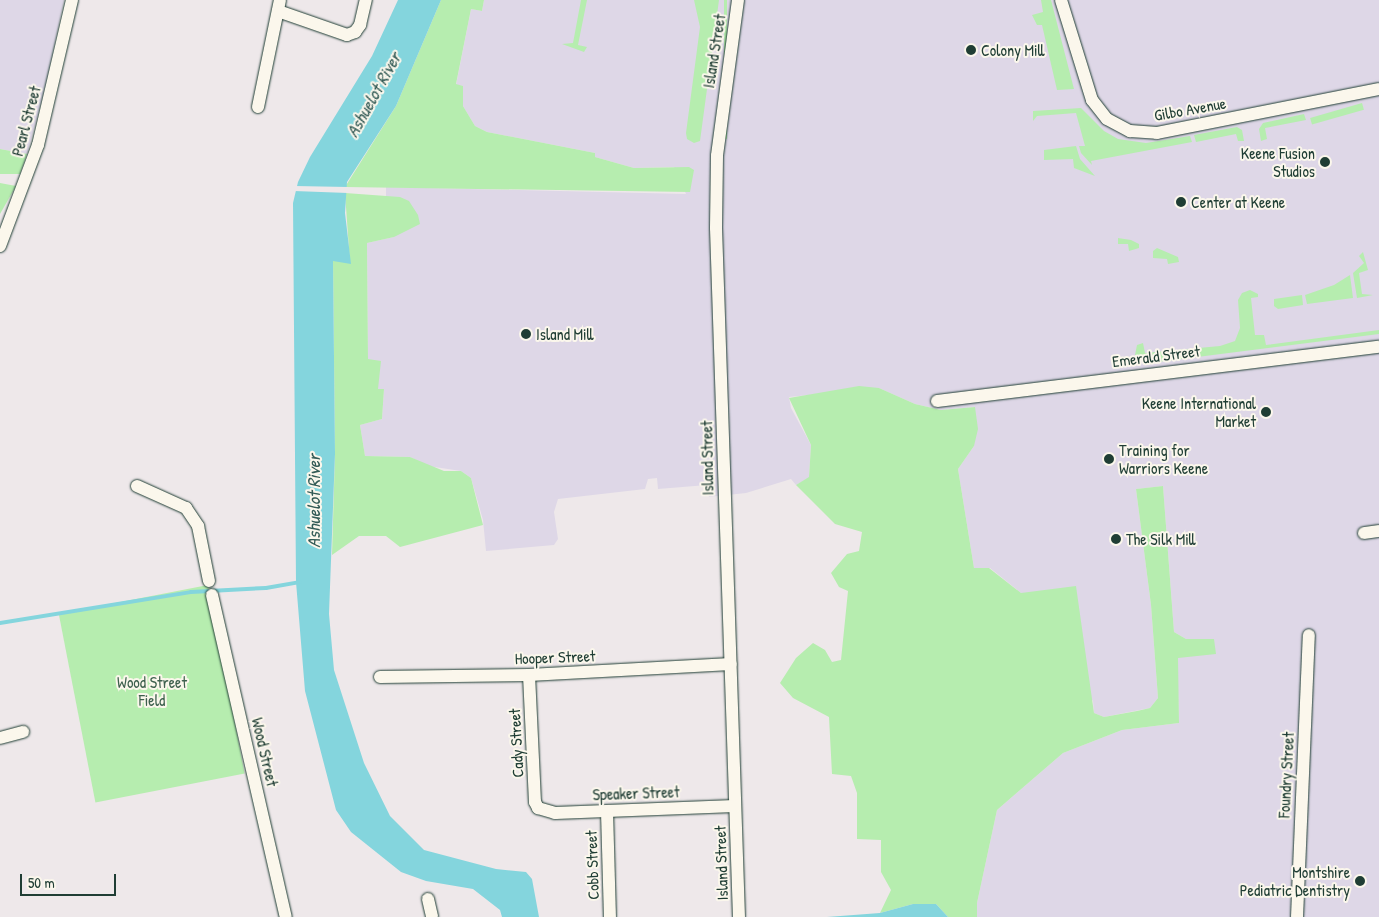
<!DOCTYPE html>
<html>
<head>
<meta charset="utf-8">
<style>
  body { margin:0 }
  #map { position:relative; width:1379px; height:917px; overflow:hidden; background:#eee8ea; font-family:"Patrick Hand",sans-serif }
  div>[style] { position:absolute }
  .built>* { inset:0; background:#ded7e7 }
  .green>* { inset:0; background:#b6edaf; transform-origin:0 0 }
  .water>* { inset:0; background:#84d5dd }
  .pier>* { inset:0; background:#eee8ea }
  .stream>* { height:4px; margin:-2px; padding:0 2px; transform-origin:2px; border-radius:2px; background:#84d5dd }
  .roads { filter:drop-shadow(0 0 1px #1f3d34) drop-shadow(0 0 1px #1f3d34) }
  .minor>* { height:12px; margin:-6px; padding:0 6px; transform-origin:6px; border-radius:6px; background:#fbf7ec }
  .dots>* { width:14px; height:14px; translate:-50% -50%; box-sizing:border-box; border:2px solid #fbf7ec; border-radius:50% }
  span { translate:-50% -50%; white-space:nowrap; text-align:center; line-height:1.15; -webkit-text-stroke:4px #fbf7ec; paint-order:stroke }
  .poi-label { font-size:16px; color:#1f3d34 }
  .left { translate:0 -50%; text-align:left }
  .right { translate:-100% -50%; text-align:right }
  .street-label { font-size:16px; color:#1f3d34 }
  .park-label { font-size:16px; color:#3d604d }
  .water-label { font-size:18px; color:#335b56; font-style:italic }
  .scale { position:absolute; left:20px; top:874px; width:96px; height:22px; box-sizing:border-box; border:2px solid #1f3d34; border-top:0; padding-left:6px; font-size:15px; line-height:18px; white-space:nowrap; color:#1f3d34; -webkit-text-stroke:4px #fbf7ec; paint-order:stroke }
</style>
</head>
<body>
<div id="map">
  <div class="built">
    <div style="clip-path:polygon(0 0,64px 0,46px 86px,27px 154px,0 149px)"></div>
    <div style="clip-path:polygon(484px 0,1379px 0,1379px 917px,977px 917px,977px 903px,997px 810px,1063px 753px,1122px 730px,1179px 723px,1177px 658px,1214px 639px,1186px 639px,1174px 632px,1163px 486px,1136px 489px,1151px 605px,1158px 698px,1150px 708px,1104px 717px,1094px 713px,1093px 701px,1021px 593px,990px 568px,974px 568px,958px 469px,974px 446px,975px 407px,941px 410px,915px 404px,879px 388px,789px 397px,791px 408px,811px 445px,809px 478px,796px 485px,791px 479px,746px 493px,709px 497px,707px 485px,658px 489px,657px 478px,648px 479px,645px 489px,558px 499px,554px 512px,558px 539px,554px 545px,486px 551px,483px 520px,471px 478px,461px 471px,428px 466px,410px 457px,365px 456px,360px 425px,382px 419px,384px 389px,378px 389px,368px 359px,367px 243px,394px 237px,400px 197px,386px 198px,386px 187px,686px 194px,674px 167px,634px 168px,595px 157px,595px 153px,487px 132px,475px 126px,463px 106px,463px 86px,456px 85px,471px 9px,482px 11px)"></div>
  </div>
  <div class="green">
    <div style="clip-path:polygon(441px 0,484px 0,482px 11px,471px 9px,456px 84px,463px 86px,463px 106px,475px 126px,487px 132px,595px 153px,595px 157px,634px 168px,689px 167px,694px 170px,690px 192px,345px 187px,396px 106px)"></div>
    <div style="clip-path:polygon(581px 0,587px 0,578px 45px,587px 47px,584px 52px,562px 44px,573px 43px)"></div>
    <div style="clip-path:polygon(694px 0,719px 0,700px 141px,694px 143px,687px 139px,686px 133px,700px 27px)"></div>
    <div style="left:724px;top:0;width:3px;height:139px"></div>
    <div style="clip-path:polygon(1041px 0,1051px 0,1074px 89px,1057px 90px,1042px 25px,1037px 25px,1032px 15px,1043px 12px)"></div>
    <div style="left:1362px;top:103px;width:7px;height:54px;rotate:74deg"></div>
    <div style="clip-path:polygon(1081px 108px,1104px 131px,1118px 139px,1146px 143px,1190px 136px,1192px 142px,1091px 161px,1092px 165px,1081px 153px,1079px 146px,1085px 146px,1076px 113px,1037px 116px,1033px 121px,1033px 111px)"></div>
    <div style="clip-path:polygon(1304px 114px,1306px 120px,1265px 128px,1267px 139px,1261px 141px,1259px 129px,1263px 123px)"></div>
    <div style="clip-path:polygon(1237px 127px,1242px 130px,1244px 141px,1238px 141px,1236px 134px,1196px 142px,1194px 135px)"></div>
    <div style="clip-path:polygon(1076px 146px,1080px 159px,1095px 176px,1074px 168px,1073px 159px,1044px 160px,1044px 150px)"></div>
    <div style="clip-path:polygon(0 149px,27px 154px,20px 174px,0 174px)"></div>
    <div style="clip-path:polygon(0 183px,16px 186px,0 214px)"></div>
    <div style="clip-path:polygon(345px 193px,400px 197px,409px 201px,418px 215px,420px 224px,394px 237px,367px 243px,368px 359px,381px 361px,378px 389px,384px 389px,382px 419px,360px 425px,365px 456px,410px 457px,444px 471px,461px 471px,471px 478px,483px 525px,400px 547px,386px 536px,359px 536px,332px 555px,335px 454px,333px 260px,350px 263px)"></div>
    <div style="clip-path:polygon(1118px 238px,1131px 240px,1139px 244px,1139px 248px,1129px 251px,1128px 244px,1118px 244px)"></div>
    <div style="clip-path:polygon(1157px 248px,1178px 257px,1179px 262px,1168px 264px,1167px 259px,1153px 258px,1153px 251px)"></div>
    <div style="clip-path:polygon(1363px 252px,1368px 270px,1359px 273px,1362px 294px,1373px 295px,1357px 298px,1353px 273px,1364px 263px,1359px 256px)"></div>
    <div style="clip-path:polygon(1350px 275px,1353px 298px,1307px 304px,1305px 295px,1334px 285px)"></div>
    <div style="clip-path:polygon(1250px 290px,1258px 294px,1258px 297px,1251px 298px,1255px 335px,1264px 335px,1266px 345px,1379px 330px,1379px 334px,1150px 363px,1135px 355px,1137px 345px,1143px 343px,1145px 353px,1220px 346px,1235px 341px,1240px 328px,1238px 300px,1242px 293px)"></div>
    <div style="clip-path:polygon(1302px 295px,1303px 305px,1278px 309px,1274px 306px,1274px 299px)"></div>
    <div style="clip-path:polygon(859px 386px,879px 388px,915px 404px,941px 410px,975px 407px,978px 429px,974px 446px,958px 469px,974px 568px,989px 568px,1021px 593px,1076px 586px,1094px 713px,1104px 717px,1137px 711px,1150px 708px,1158px 698px,1151px 605px,1136px 489px,1163px 486px,1174px 632px,1186px 639px,1214px 639px,1216px 654px,1178px 658px,1179px 723px,1122px 730px,1063px 753px,997px 810px,977px 903px,977px 917px,948px 917px,936px 904px,913px 904px,880px 913px,891px 890px,881px 872px,881px 840px,857px 839px,857px 793px,851px 776px,832px 774px,829px 717px,793px 698px,780px 683px,796px 658px,813px 643px,825px 650px,832px 662px,841px 660px,848px 591px,839px 587px,831px 573px,847px 554px,859px 551px,862px 532px,835px 524px,796px 485px,809px 477px,811px 445px,789px 398px)"></div>
    <div style="left:208px;top:585px;width:192px;height:152px;rotate:79deg"></div>
  </div>
  <div class="water">
    <div style="clip-path:polygon(398px 0,441px 0,396px 106px,347px 182px,345px 213px,351px 264px,333px 261px,335px 454px,329px 614px,334px 670px,364px 763px,390px 816px,424px 850px,496px 869px,526px 872px,532px 879px,539px 917px,502px 917px,500px 910px,473px 889px,426px 881px,401px 872px,351px 832px,336px 810px,305px 691px,296px 582px,293px 203px,298px 182px,310px 157px,372px 56px)"></div>
    <div style="clip-path:polygon(913px 904px,936px 904px,948px 917px,827px 917px,880px 913px)"></div>
  </div>
  <div class="pier">
    <div style="clip-path:polygon(295px 186px,348px 187px,348px 193px,294px 191px)"></div>
  </div>
  <div class="stream">
    <div style="left:0;top:623px;width:193px;rotate:-9.2deg"></div>
    <div style="left:191px;top:592px;width:75px;rotate:-3.1deg"></div>
    <div style="left:266px;top:588px;width:34px;rotate:-10deg"></div>
  </div>
  <div class="roads">
    <div class="minor">
      <div style="left:738px;top:0;width:157px;rotate:97.7deg"></div>
      <div style="left:717px;top:156px;width:72px;rotate:90.8deg"></div>
      <div style="left:716px;top:228px;width:689px;rotate:88.09deg"></div>
      <div style="left:1061px;top:0;width:105px;rotate:72.8deg"></div>
      <div style="left:1092px;top:100px;width:24px;rotate:52deg"></div>
      <div style="left:1107px;top:119px;width:26px;rotate:28deg"></div>
      <div style="left:1130px;top:131px;width:27px;rotate:4deg"></div>
      <div style="left:1157px;top:133px;width:226px;rotate:-11.2deg"></div>
      <div style="left:278px;top:11px;width:73px;rotate:19.2deg"></div>
      <div style="left:347px;top:35px;width:9px;rotate:-21deg"></div>
      <div style="left:355px;top:32px;width:9px;rotate:-54deg"></div>
      <div style="left:360px;top:25px;width:26px;rotate:-77deg"></div>
      <div style="left:258px;top:107px;width:109px;rotate:-78.4deg"></div>
      <div style="left:0;top:246px;width:108px;rotate:-69.4deg"></div>
      <div style="left:38px;top:145px;width:149px;rotate:-76.8deg"></div>
      <div style="left:937px;top:401px;width:445px;rotate:-7deg"></div>
      <div style="left:137px;top:486px;width:54px;rotate:24.2deg"></div>
      <div style="left:186px;top:508px;width:22px;rotate:56deg"></div>
      <div style="left:198px;top:526px;width:56px;rotate:78.7deg"></div>
      <div style="left:1364px;top:533px;width:15px;rotate:-8deg"></div>
      <div style="left:212px;top:595px;width:330px;rotate:77.1deg"></div>
      <div style="left:529px;top:675px;width:127px;rotate:87.3deg"></div>
      <div style="left:535px;top:802px;width:7px;rotate:63deg"></div>
      <div style="left:538px;top:808px;width:18px;rotate:16deg"></div>
      <div style="left:555px;top:813px;width:180px;rotate:-2.2deg"></div>
      <div style="left:380px;top:677px;width:149px;rotate:-0.8deg"></div>
      <div style="left:529px;top:675px;width:202px;rotate:-3.1deg"></div>
      <div style="left:0;top:738px;width:24px;rotate:-15deg"></div>
      <div style="left:607px;top:811px;width:106px;rotate:88.4deg"></div>
      <div style="left:428px;top:899px;width:18px;rotate:77deg"></div>
      <div style="left:1297px;top:917px;width:282px;rotate:-87.6deg"></div>
    </div>
  </div>
  <div class="dots">
    <div style="left:971px;top:50px;background:#1f3d34"></div>
    <div style="left:1325px;top:162px;background:#1f3d34"></div>
    <div style="left:1181px;top:202px;background:#1f3d34"></div>
    <div style="left:526px;top:334px;background:#1f3d34"></div>
    <div style="left:1266px;top:412px;background:#1f3d34"></div>
    <div style="left:1109px;top:459px;background:#1f3d34"></div>
    <div style="left:1116px;top:539px;background:#1f3d34"></div>
    <div style="left:1360px;top:881px;background:#1f3d34"></div>
  </div>
  <div class="poi-label">
    <span class="left" style="left:981px;top:50px">Colony Mill</span>
    <span class="right" style="left:1315px;top:162px">Keene Fusion<br>Studios</span>
    <span class="left" style="left:1191px;top:202px">Center at Keene</span>
    <span class="left" style="left:536px;top:334px">Island Mill</span>
    <span class="right" style="left:1256px;top:412px">Keene International<br>Market</span>
    <span class="left" style="left:1119px;top:459px">Training for<br>Warriors Keene</span>
    <span class="left" style="left:1126px;top:539px">The Silk Mill</span>
    <span class="right" style="left:1350px;top:881px">Montshire<br>Pediatric Dentistry</span>
  </div>
  <div class="street-label">
    <span style="left:714px;top:51px;rotate:-81deg">Island Street</span>
    <span style="left:1190px;top:109px;rotate:-10deg">Gilbo Avenue</span>
    <span style="left:26px;top:121px;rotate:-75deg">Pearl Street</span>
    <span style="left:1156px;top:356px;rotate:-7deg">Emerald Street</span>
    <span style="left:707px;top:458px;rotate:-91deg">Island Street</span>
    <span style="left:555px;top:657px;rotate:-2deg">Hooper Street</span>
    <span style="left:516px;top:743px;rotate:-93deg">Cady Street</span>
    <span style="left:265px;top:752px;rotate:77deg">Wood Street</span>
    <span style="left:1286px;top:775px;rotate:-87deg">Foundry Street</span>
    <span style="left:636px;top:793px;rotate:-2deg">Speaker Street</span>
    <span style="left:721px;top:863px;rotate:-92deg">Island Street</span>
    <span style="left:592px;top:865px;rotate:-92deg">Cobb Street</span>
  </div>
  <div class="park-label">
    <span style="left:152px;top:691px">Wood Street<br>Field</span>
  </div>
  <div class="water-label">
    <span style="left:374px;top:95px;rotate:-61deg">Ashuelot River</span>
    <span style="left:314px;top:501px;rotate:-90deg">Ashuelot River</span>
  </div>
  <div class="scale">50 m</div>
</div>
</body>
</html>
